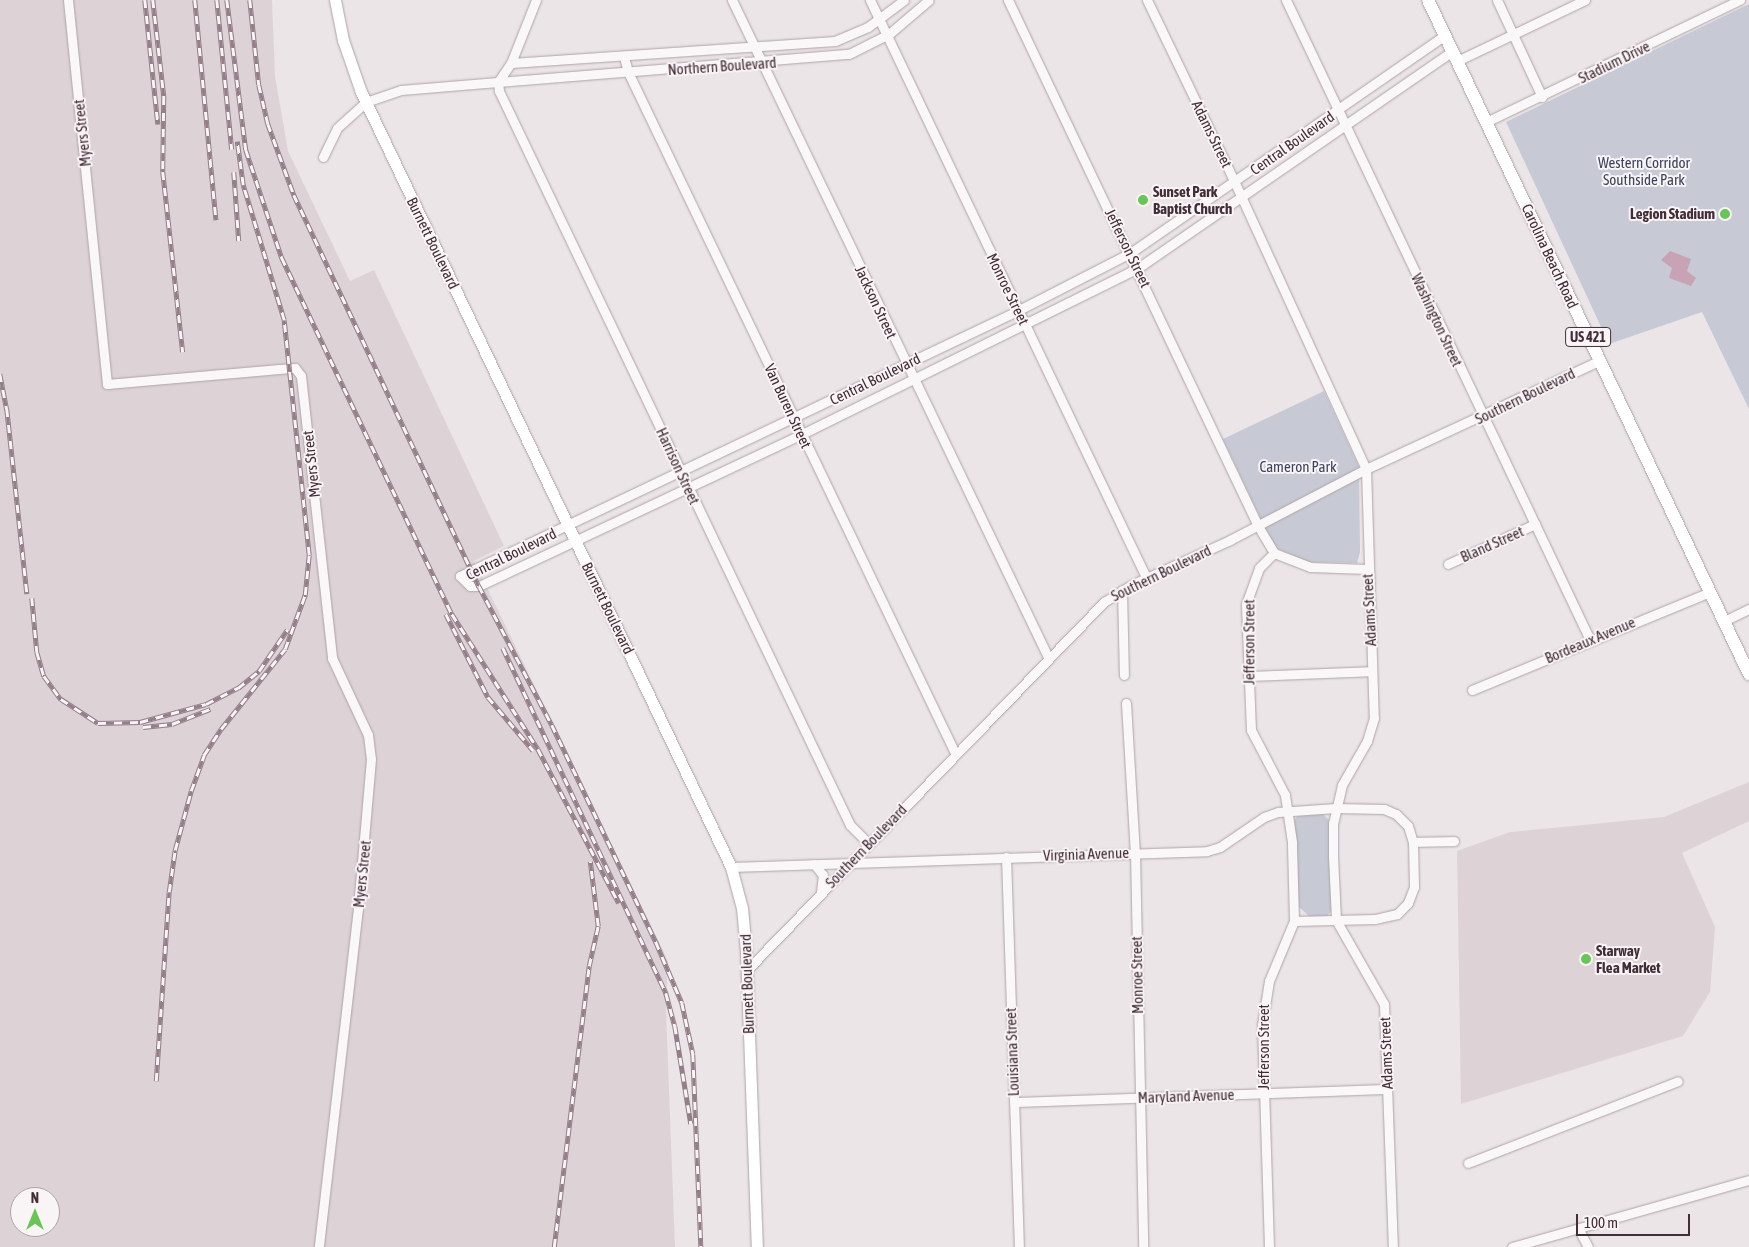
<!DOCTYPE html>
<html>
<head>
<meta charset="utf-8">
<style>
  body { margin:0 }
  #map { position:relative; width:1749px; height:1247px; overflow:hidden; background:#ebe5e7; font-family:"Asap Condensed",sans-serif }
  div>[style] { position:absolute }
  .built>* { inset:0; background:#ddd3d7 }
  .green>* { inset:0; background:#c7cad4 }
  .water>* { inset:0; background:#c8a3b6 }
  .roads { filter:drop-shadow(0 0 1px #afa3a7) drop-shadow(0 0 1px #afa3a7) }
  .minor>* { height:9px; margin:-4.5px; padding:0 4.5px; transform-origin:4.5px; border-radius:4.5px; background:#faf7f8 }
  .major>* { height:11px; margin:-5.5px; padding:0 5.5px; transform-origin:5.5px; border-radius:5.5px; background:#fff }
  .highway>* { height:12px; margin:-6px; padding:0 6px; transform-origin:6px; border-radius:6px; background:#fff }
  .rail>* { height:4.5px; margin-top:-2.25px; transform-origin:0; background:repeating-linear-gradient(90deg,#f9f4f6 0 8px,#947f88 0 16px); box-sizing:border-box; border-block:1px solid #947f88 }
  .dots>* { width:14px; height:14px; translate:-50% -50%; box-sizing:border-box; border:2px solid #f9f4f6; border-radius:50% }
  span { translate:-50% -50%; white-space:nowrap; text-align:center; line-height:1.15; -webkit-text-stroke:4px #f9f4f6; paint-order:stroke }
  .shield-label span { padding:1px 4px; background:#f9f4f6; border:1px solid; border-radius:4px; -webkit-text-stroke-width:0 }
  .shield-label { font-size:14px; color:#432d36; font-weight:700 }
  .street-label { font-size:15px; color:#432d36 }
  .park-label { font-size:15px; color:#3c435d }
  .poi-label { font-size:15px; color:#432d36; font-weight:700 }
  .left { translate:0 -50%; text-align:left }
  .right { translate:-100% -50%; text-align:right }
  .north { position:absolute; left:10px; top:1187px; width:50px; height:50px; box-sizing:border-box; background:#f9f4f6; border:1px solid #b0a4a9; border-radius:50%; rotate:0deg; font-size:14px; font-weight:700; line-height:20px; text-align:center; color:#432d36 }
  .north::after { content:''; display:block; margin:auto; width:18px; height:22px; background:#69c555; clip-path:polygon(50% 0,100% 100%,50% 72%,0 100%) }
  .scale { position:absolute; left:1576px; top:1214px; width:114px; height:22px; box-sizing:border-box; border:2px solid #432d36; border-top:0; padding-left:6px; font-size:15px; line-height:18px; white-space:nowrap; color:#432d36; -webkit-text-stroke:4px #f9f4f6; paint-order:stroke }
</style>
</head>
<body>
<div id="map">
  <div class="built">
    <div style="clip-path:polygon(evenodd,0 0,272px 0,275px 76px,288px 151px,350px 281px,374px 270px,504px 546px,474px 561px,668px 961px,666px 1011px,675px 1247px,0 1247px,0 0,20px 1197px,50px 1197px,50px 1227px,20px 1227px,20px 1197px)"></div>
    <div style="clip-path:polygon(1749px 782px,1749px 821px,1682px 853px,1715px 927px,1710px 992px,1683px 1036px,1461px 1104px,1457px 851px,1510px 832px,1664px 817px)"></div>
  </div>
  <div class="green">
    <div style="clip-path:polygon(1749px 4px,1749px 409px,1702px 312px,1609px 344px,1506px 122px)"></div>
    <div style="clip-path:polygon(1324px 391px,1359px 467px,1360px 552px,1357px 563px,1306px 562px,1274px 547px,1223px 439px)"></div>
    <div style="clip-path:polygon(1321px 812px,1329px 820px,1334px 908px,1327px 916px,1310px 917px,1297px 905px,1293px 822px,1300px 813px)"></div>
  </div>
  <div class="water">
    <div style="clip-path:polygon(1670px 251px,1691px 259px,1687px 271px,1696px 278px,1691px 286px,1669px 278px,1672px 268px,1661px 260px)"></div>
  </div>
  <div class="roads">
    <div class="minor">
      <div style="left:68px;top:0;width:386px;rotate:84.2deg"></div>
      <div style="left:107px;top:384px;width:173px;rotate:-5deg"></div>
      <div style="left:279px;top:369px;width:16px;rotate:-4deg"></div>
      <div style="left:295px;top:368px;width:10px;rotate:53deg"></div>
      <div style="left:301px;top:376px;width:284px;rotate:83.7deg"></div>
      <div style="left:332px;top:658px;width:85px;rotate:64.9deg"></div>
      <div style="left:368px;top:735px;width:24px;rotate:83deg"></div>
      <div style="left:371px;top:759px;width:150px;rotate:95deg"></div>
      <div style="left:358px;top:908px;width:341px;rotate:96.6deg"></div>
      <div style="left:732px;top:0;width:729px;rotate:64.31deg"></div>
      <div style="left:870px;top:0;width:640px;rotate:64.44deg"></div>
      <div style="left:1008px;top:0;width:582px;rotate:64.58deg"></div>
      <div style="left:1258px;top:526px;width:31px;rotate:59deg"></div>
      <div style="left:1147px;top:0;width:203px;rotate:64.3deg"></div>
      <div style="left:1235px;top:183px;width:315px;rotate:65.4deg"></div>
      <div style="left:1366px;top:469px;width:249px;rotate:88.2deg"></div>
      <div style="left:1374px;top:718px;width:24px;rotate:107deg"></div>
      <div style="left:1367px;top:741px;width:51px;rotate:119.6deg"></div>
      <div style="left:1342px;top:785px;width:39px;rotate:103deg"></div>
      <div style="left:1333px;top:823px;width:33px;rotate:90deg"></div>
      <div style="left:1333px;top:856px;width:64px;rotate:87.3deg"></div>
      <div style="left:1336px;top:920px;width:97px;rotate:60.3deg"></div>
      <div style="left:1384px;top:1004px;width:243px;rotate:87.9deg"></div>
      <div style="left:1286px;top:0;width:709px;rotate:64.59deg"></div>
      <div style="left:1497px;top:0;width:107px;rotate:65.1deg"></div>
      <div style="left:1445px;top:35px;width:383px;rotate:145.3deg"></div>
      <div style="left:1130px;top:253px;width:127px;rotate:152.8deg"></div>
      <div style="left:1017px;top:311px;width:617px;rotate:154.56deg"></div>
      <div style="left:460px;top:576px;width:14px;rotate:45deg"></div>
      <div style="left:470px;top:586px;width:9px"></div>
      <div style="left:479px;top:586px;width:357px;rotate:-25.2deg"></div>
      <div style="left:802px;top:434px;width:375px;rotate:-26.3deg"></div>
      <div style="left:1138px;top:268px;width:382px;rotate:-34.6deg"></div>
      <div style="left:624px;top:57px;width:16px;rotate:75deg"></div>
      <div style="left:628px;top:72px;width:755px;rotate:64.35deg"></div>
      <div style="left:1457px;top:61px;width:142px;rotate:-25.5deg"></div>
      <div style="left:511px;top:63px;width:68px;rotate:-68.4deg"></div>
      <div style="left:1486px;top:122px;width:282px;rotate:-25.7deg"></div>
      <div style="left:323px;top:157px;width:32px;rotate:-64deg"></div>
      <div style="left:337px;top:128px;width:39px;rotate:-42deg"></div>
      <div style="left:366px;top:102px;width:37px;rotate:-19deg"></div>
      <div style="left:401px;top:90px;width:97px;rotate:-4.7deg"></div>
      <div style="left:498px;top:82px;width:23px;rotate:-56deg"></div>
      <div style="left:511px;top:63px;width:325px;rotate:-3.9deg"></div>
      <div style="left:835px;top:41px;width:36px;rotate:-23deg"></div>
      <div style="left:868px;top:27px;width:45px;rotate:-36.9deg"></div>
      <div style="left:1274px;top:553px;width:39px;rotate:21deg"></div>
      <div style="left:1310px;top:567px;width:57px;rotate:2deg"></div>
      <div style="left:1448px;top:564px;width:96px;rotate:-24.7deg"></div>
      <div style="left:1122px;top:590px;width:85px;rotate:88.7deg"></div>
      <div style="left:1724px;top:621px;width:28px;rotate:-26deg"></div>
      <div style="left:1248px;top:676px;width:123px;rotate:-2.3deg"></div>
      <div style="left:1472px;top:690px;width:257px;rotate:-22.4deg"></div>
      <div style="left:1126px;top:703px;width:150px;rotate:86.6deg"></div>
      <div style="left:1135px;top:853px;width:394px;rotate:88.8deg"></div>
      <div style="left:1413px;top:842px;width:41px;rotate:-1.4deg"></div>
      <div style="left:869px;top:844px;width:27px;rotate:-135deg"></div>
      <div style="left:850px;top:825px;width:814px;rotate:-115.56deg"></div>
      <div style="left:499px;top:91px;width:9px;rotate:-96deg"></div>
      <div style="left:498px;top:82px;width:352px;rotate:-4.6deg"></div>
      <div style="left:849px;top:54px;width:45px;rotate:-26.6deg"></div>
      <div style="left:889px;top:34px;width:52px;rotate:-40.4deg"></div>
      <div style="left:1006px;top:857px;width:390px;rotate:88.1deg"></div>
      <div style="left:814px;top:864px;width:14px;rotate:51deg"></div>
      <div style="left:823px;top:875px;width:17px;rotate:97deg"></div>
      <div style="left:731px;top:867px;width:476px;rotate:-1.9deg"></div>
      <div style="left:1207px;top:851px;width:14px;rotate:-17deg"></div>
      <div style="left:1220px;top:847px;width:53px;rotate:-34.3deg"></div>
      <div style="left:1264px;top:817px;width:15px;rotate:-20deg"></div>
      <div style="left:1278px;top:812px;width:58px;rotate:-3.9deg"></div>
      <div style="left:1336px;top:808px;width:48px;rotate:1.2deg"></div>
      <div style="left:1384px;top:809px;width:13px;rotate:23deg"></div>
      <div style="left:1396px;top:814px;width:17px;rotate:45deg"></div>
      <div style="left:1408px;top:826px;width:17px;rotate:73deg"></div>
      <div style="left:1413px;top:842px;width:45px;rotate:88.7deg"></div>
      <div style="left:1414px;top:887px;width:17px;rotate:111deg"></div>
      <div style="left:1408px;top:903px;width:16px;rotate:135deg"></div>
      <div style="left:1397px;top:914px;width:23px;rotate:167deg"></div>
      <div style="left:1375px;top:919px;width:81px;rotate:178.6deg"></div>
      <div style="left:747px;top:970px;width:513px;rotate:-45.87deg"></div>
      <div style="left:1104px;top:602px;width:34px;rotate:-32deg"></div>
      <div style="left:1133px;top:584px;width:107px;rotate:-24.4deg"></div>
      <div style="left:1230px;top:540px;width:153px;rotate:-27.6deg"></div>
      <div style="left:1366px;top:469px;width:257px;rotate:-24.9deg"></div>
      <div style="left:1014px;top:1102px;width:373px;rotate:-2deg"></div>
      <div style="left:1468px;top:1163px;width:225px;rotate:-21.3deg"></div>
      <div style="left:1578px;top:1228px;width:21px;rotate:62deg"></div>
      <div style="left:1269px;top:1247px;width:222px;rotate:-91.8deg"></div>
      <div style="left:1262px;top:1025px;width:45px;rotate:-81deg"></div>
      <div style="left:1269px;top:981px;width:65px;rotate:-67.4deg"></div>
      <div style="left:1294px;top:921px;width:79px;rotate:-91.5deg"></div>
      <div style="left:1292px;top:842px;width:48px;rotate:-98.5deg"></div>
      <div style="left:1285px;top:795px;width:73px;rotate:-117.6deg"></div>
      <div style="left:1251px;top:730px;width:126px;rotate:-92.3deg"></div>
      <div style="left:1246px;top:604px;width:38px;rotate:-70deg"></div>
      <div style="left:1259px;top:568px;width:21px;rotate:-45deg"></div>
      <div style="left:1512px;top:1247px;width:246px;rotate:-15.8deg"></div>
    </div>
    <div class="major">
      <div style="left:335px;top:0;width:41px;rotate:78.7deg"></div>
      <div style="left:343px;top:40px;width:55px;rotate:70.9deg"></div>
      <div style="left:361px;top:92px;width:859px;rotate:64.48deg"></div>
      <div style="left:731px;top:867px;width:42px;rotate:75deg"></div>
      <div style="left:742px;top:908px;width:43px;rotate:84.7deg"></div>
      <div style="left:746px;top:951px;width:296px;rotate:87.9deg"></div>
    </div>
    <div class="highway">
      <div style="left:1428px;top:0;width:747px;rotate:64.53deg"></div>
    </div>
  </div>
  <div class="rail">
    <div style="left:145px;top:0;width:125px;rotate:84deg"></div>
    <div style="left:153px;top:0;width:98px;rotate:83.5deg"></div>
    <div style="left:164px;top:97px;width:75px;rotate:90.8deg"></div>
    <div style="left:163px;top:172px;width:181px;rotate:83.7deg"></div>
    <div style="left:195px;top:0;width:221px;rotate:84.5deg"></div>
    <div style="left:217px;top:0;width:150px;rotate:84.3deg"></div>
    <div style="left:227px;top:0;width:151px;rotate:82.8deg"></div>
    <div style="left:246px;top:150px;width:114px;rotate:71.6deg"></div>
    <div style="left:282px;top:258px;width:395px;rotate:64.5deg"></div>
    <div style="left:452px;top:614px;width:160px;rotate:57.5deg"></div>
    <div style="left:538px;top:749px;width:174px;rotate:62.3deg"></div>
    <div style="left:250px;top:0;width:85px;rotate:84deg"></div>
    <div style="left:259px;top:85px;width:40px;rotate:77deg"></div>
    <div style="left:268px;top:124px;width:76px;rotate:69.9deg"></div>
    <div style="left:294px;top:195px;width:433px;rotate:64.7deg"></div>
    <div style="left:479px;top:586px;width:157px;rotate:62.3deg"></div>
    <div style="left:552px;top:725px;width:241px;rotate:64.4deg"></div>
    <div style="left:656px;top:942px;width:66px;rotate:66.9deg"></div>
    <div style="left:682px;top:1003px;width:52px;rotate:77.8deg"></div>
    <div style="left:693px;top:1054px;width:193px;rotate:87.6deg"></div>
    <div style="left:234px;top:172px;width:69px;rotate:85.9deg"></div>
    <div style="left:0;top:374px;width:36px;rotate:79deg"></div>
    <div style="left:7px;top:409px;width:186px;rotate:83.8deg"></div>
    <div style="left:32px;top:598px;width:54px;rotate:84.7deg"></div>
    <div style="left:37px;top:652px;width:25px;rotate:74deg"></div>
    <div style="left:44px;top:676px;width:29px;rotate:54deg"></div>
    <div style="left:61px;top:699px;width:44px;rotate:33deg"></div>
    <div style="left:98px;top:723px;width:42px;rotate:-1.4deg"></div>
    <div style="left:140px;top:722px;width:68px;rotate:-15.3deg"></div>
    <div style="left:206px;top:704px;width:36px;rotate:-27deg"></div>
    <div style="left:238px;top:688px;width:27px;rotate:-39deg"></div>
    <div style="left:259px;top:671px;width:50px;rotate:-55.7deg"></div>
    <div style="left:446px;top:614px;width:93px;rotate:63.2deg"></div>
    <div style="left:488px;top:697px;width:70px;rotate:49.7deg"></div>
    <div style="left:503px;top:648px;width:382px;rotate:64.7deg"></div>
    <div style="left:666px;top:993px;width:34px;rotate:75deg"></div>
    <div style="left:675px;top:1026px;width:99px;rotate:80.7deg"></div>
    <div style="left:143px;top:727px;width:29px;rotate:-6deg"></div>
    <div style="left:172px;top:724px;width:41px;rotate:-21.5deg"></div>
    <div style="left:156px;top:1081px;width:189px;rotate:-86.1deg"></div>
    <div style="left:169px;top:892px;width:42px;rotate:-81.9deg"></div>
    <div style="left:175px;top:850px;width:61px;rotate:-74.8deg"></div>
    <div style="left:191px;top:791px;width:38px;rotate:-70deg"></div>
    <div style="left:204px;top:755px;width:31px;rotate:-57deg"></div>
    <div style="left:221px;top:729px;width:102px;rotate:-51.3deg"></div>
    <div style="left:285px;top:649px;width:58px;rotate:-69.7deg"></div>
    <div style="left:305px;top:595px;width:40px;rotate:-84.3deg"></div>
    <div style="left:309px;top:555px;width:236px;rotate:-96.1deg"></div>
    <div style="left:284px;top:320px;width:141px;rotate:-106.9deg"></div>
    <div style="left:243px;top:185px;width:44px;rotate:-97.8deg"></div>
    <div style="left:554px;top:1247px;width:283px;rotate:-82.9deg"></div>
    <div style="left:589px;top:966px;width:41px;rotate:-77.3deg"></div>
    <div style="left:598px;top:926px;width:65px;rotate:-97deg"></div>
  </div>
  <div class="dots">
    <div style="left:1143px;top:200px;background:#69c555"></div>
    <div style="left:1725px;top:214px;background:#69c555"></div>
    <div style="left:1586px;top:959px;background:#69c555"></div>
  </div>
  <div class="shield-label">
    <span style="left:1588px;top:337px">US 421</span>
  </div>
  <div class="street-label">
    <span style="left:1614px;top:62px;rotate:-26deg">Stadium Drive</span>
    <span style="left:722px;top:66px;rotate:-4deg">Northern Boulevard</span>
    <span style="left:82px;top:133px;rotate:-96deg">Myers Street</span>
    <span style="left:1212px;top:134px;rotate:64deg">Adams Street</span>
    <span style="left:1292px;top:143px;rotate:-35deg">Central Boulevard</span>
    <span style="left:433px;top:243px;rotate:64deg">Burnett Boulevard</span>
    <span style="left:1128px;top:248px;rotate:64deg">Jefferson Street</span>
    <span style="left:1550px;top:256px;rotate:65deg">Carolina Beach Road</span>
    <span style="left:1008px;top:289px;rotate:64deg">Monroe Street</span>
    <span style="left:876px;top:302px;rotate:65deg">Jackson Street</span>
    <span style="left:1437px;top:320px;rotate:65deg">Washington Street</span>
    <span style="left:875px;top:379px;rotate:-26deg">Central Boulevard</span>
    <span style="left:1525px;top:396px;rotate:-26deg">Southern Boulevard</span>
    <span style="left:788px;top:406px;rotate:65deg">Van Buren Street</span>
    <span style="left:311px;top:464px;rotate:-96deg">Myers Street</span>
    <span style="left:678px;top:466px;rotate:65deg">Harrison Street</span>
    <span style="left:1492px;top:544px;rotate:-24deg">Bland Street</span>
    <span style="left:511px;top:554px;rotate:-26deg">Central Boulevard</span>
    <span style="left:1161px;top:573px;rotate:-26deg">Southern Boulevard</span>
    <span style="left:608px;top:608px;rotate:64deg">Burnett Boulevard</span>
    <span style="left:1369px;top:610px;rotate:-93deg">Adams Street</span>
    <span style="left:1590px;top:640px;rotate:-23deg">Bordeaux Avenue</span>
    <span style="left:1249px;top:642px;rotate:-90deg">Jefferson Street</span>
    <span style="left:866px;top:846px;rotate:-46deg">Southern Boulevard</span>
    <span style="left:1086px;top:854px;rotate:-2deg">Virginia Avenue</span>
    <span style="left:362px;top:874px;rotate:-84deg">Myers Street</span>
    <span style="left:1137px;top:975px;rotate:-91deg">Monroe Street</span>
    <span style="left:747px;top:984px;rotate:-92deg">Burnett Boulevard</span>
    <span style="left:1264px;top:1047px;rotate:-90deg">Jefferson Street</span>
    <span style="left:1012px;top:1052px;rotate:-92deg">Louisiana Street</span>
    <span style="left:1386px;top:1053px;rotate:-92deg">Adams Street</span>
    <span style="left:1186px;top:1096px;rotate:-2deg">Maryland Avenue</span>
  </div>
  <div class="park-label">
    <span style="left:1644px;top:171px">Western Corridor<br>Southside Park</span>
    <span style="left:1298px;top:467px">Cameron Park</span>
  </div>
  <div class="poi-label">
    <span class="left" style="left:1153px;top:200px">Sunset Park<br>Baptist Church</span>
    <span class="right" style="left:1715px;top:214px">Legion Stadium</span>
    <span class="left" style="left:1596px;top:959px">Starway<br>Flea Market</span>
  </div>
  <div class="north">N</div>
  <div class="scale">100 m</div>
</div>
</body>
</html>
